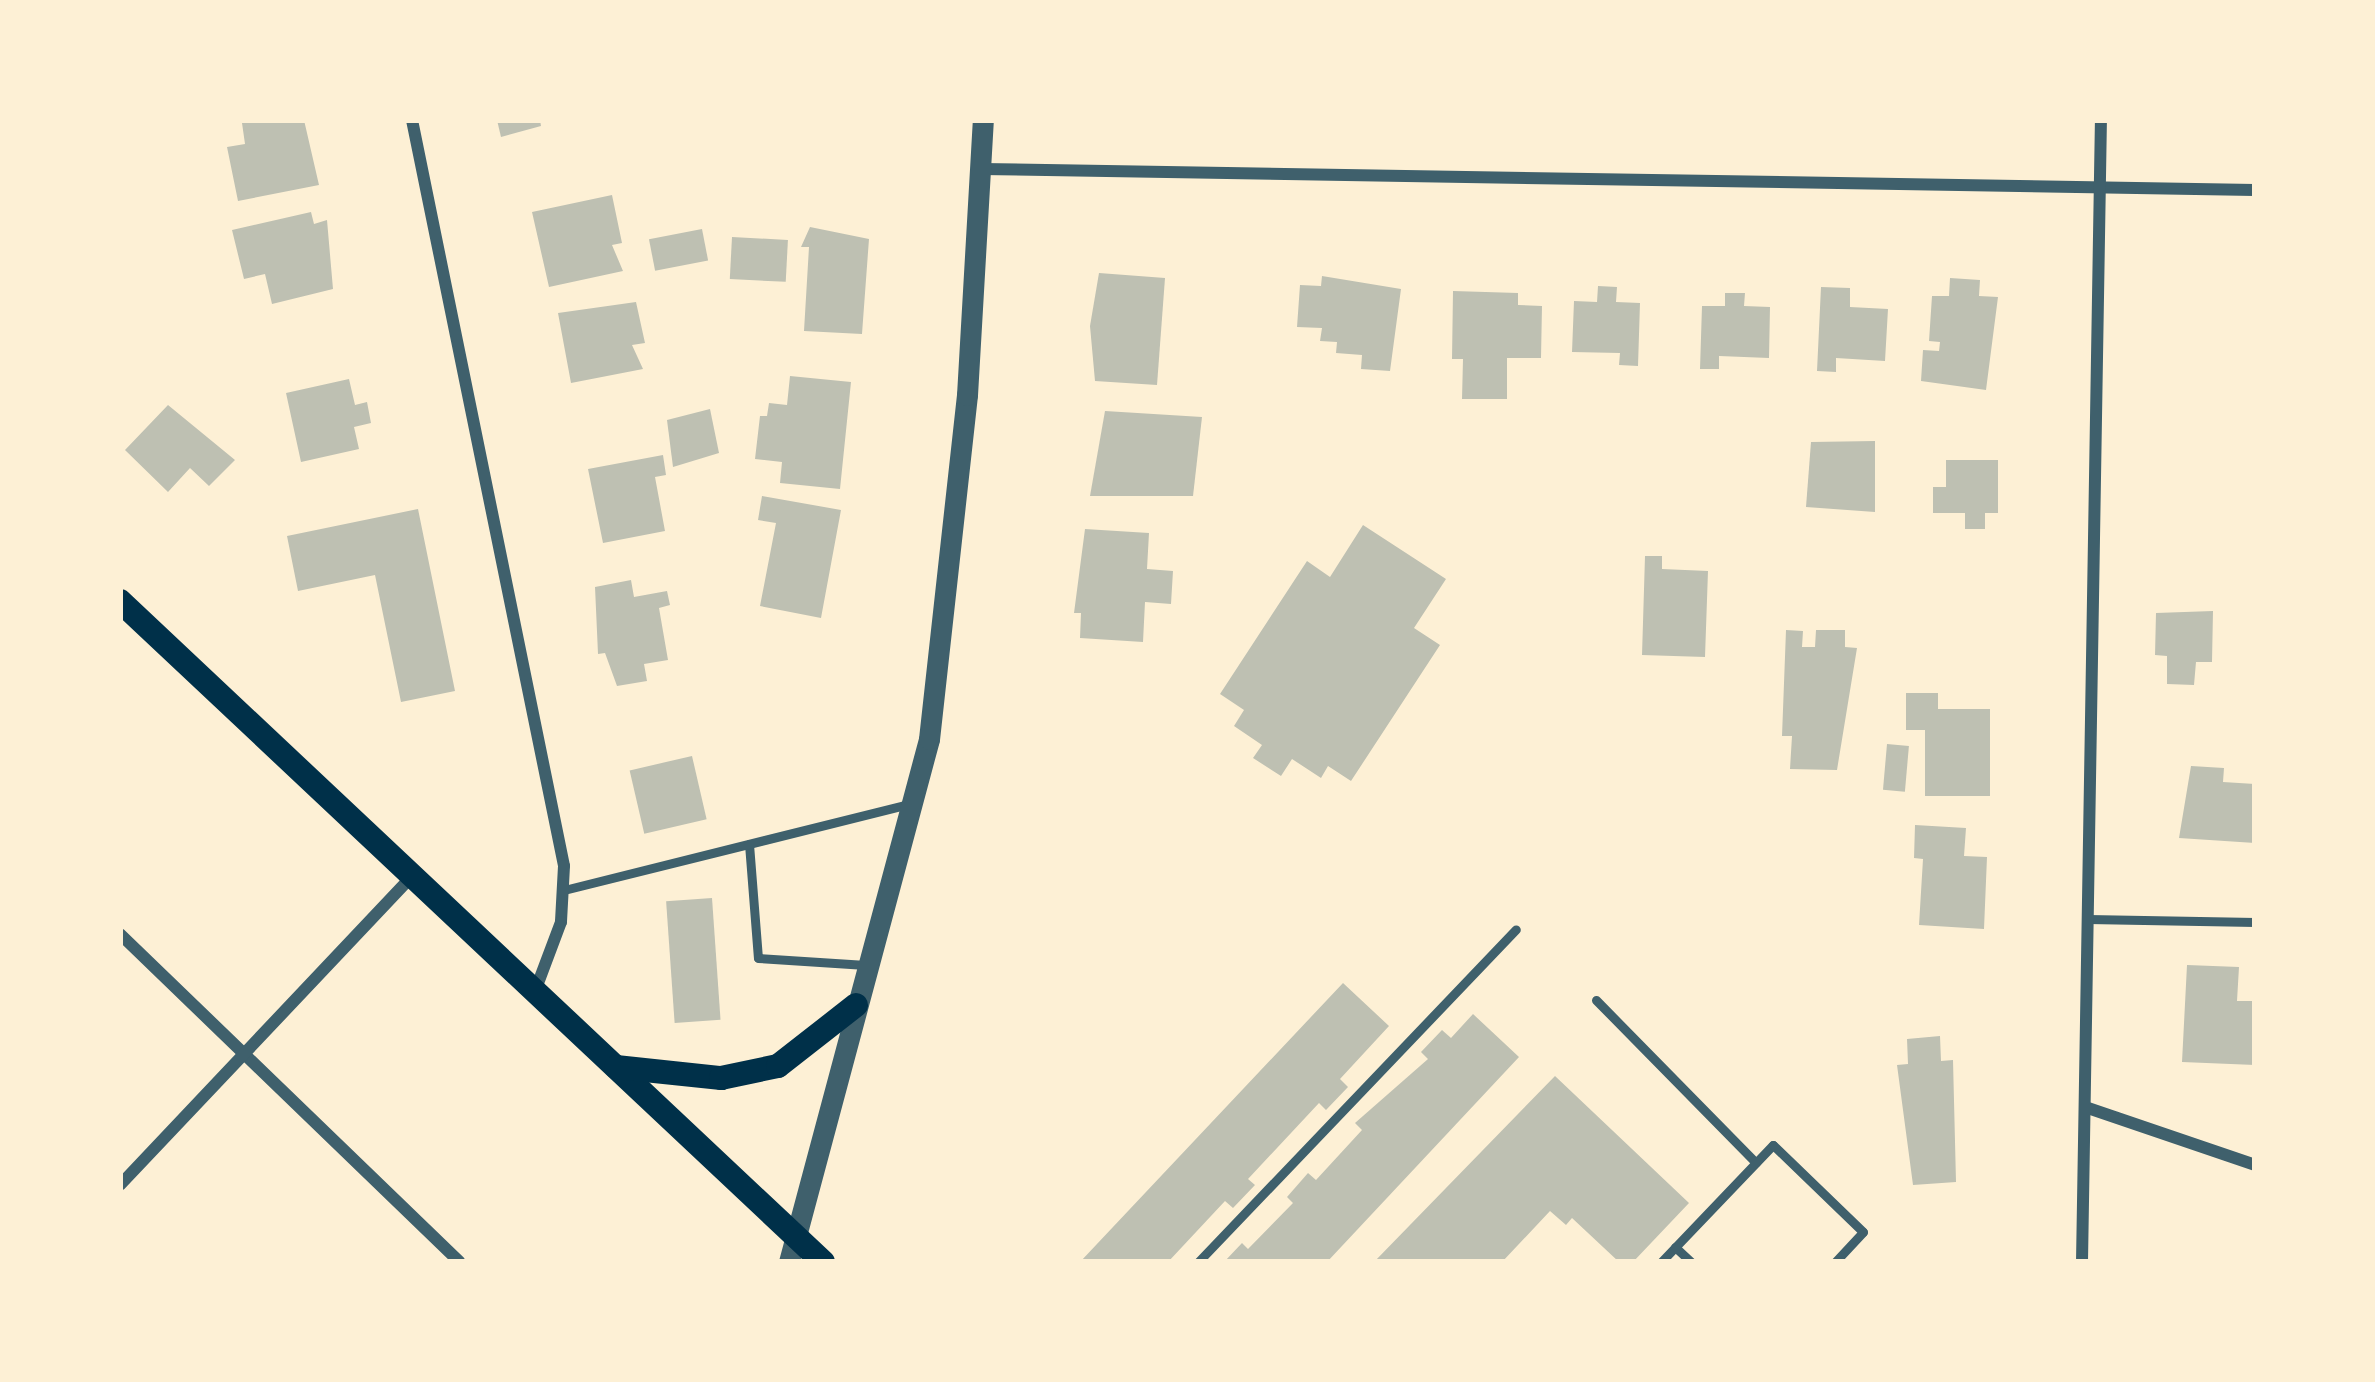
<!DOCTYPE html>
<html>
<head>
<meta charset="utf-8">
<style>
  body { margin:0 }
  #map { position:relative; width:2375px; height:1382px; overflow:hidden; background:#fdf0d5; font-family:Inter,sans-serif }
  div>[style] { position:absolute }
  .building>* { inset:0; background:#bec0b2; transform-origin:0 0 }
  .service>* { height:9px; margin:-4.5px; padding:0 4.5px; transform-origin:4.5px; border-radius:4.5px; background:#3f606c }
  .minor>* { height:12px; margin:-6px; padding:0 6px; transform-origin:6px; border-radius:6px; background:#3f606c }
  .tertiary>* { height:21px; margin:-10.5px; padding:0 10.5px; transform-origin:10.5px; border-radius:10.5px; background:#3f606c }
  .secondary>* { height:24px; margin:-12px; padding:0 12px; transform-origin:12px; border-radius:12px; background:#003049 }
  span { translate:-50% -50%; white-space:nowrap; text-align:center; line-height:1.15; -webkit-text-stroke:9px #fdf0d5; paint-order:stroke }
  .frame { position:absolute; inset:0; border:123px solid #fdf0d5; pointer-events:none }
</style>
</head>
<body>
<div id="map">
  <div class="building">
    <div style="clip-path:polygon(304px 120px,319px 185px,238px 201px,227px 147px,245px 144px,242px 123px)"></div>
    <div style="clip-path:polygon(497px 120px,540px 120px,541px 126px,501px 137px)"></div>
    <div style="clip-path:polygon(612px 195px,622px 243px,612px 245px,623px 271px,549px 287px,532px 212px)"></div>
    <div style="clip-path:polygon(311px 212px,314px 224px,327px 220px,333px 289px,272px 304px,265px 274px,244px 279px,232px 230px)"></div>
    <div style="clip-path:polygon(810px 227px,869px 239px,862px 334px,804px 331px,809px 247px,801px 247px)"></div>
    <div style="left:702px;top:229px;width:32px;height:54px;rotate:79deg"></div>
    <div style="left:732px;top:237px;width:56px;height:42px;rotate:3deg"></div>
    <div style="clip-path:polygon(1099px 273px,1165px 278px,1157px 385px,1095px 381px,1090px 326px)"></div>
    <div style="clip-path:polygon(1322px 276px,1401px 289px,1390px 371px,1361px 369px,1362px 355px,1336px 353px,1337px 342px,1320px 341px,1322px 328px,1297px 327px,1300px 285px,1321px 286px)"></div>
    <div style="clip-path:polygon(1950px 278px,1980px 280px,1979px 296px,1998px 297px,1986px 390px,1921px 381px,1923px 350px,1939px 351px,1940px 342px,1929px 341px,1932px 296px,1949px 296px)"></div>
    <div style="clip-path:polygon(1598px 286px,1617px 287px,1616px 302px,1640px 303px,1638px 366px,1619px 365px,1620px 353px,1572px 352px,1574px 301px,1597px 302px)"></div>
    <div style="clip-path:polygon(1821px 287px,1850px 288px,1850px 307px,1888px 309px,1885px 361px,1836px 358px,1836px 372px,1817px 371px)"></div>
    <div style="clip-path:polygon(1453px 291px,1518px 293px,1518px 305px,1542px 306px,1541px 358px,1507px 358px,1507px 399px,1462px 399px,1463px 359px,1452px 359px)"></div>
    <div style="clip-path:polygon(1725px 293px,1745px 293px,1744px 306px,1770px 307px,1769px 358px,1719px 356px,1719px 369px,1700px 369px,1702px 306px,1725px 306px)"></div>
    <div style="clip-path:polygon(636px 302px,645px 343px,632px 345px,643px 369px,571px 383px,558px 313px)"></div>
    <div style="clip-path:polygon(790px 376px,851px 382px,840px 489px,780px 483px,782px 462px,755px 459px,760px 416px,767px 416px,769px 403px,787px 405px)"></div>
    <div style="clip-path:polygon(349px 379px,355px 405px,367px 402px,371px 423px,354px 427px,359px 449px,301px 462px,286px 393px)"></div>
    <div style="clip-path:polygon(168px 405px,235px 460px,209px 486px,190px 468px,168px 492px,125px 450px)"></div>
    <div style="clip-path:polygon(710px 409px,719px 453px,673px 467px,667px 420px)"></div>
    <div style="clip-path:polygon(1105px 411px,1202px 417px,1193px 496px,1090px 496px)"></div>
    <div style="clip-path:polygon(1875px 441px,1875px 512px,1806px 507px,1811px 442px)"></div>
    <div style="clip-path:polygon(663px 455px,666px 475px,655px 477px,665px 531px,603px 543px,588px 469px)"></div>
    <div style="clip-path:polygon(1946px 460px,1998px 460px,1998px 513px,1985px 513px,1985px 529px,1965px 529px,1965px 513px,1933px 513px,1933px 487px,1946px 487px)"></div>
    <div style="clip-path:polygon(762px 496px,841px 510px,821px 618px,760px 606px,776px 523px,758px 520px)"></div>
    <div style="clip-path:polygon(418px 509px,455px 691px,401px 702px,375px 575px,298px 591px,287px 536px)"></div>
    <div style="clip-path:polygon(1363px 525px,1446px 579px,1414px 628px,1440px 645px,1351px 781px,1328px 766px,1321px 778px,1292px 759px,1281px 776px,1253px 758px,1262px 745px,1234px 726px,1244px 710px,1220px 694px,1307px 561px,1330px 577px)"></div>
    <div style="clip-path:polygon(1085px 529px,1149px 533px,1147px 569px,1173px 571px,1171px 604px,1145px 602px,1143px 642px,1080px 638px,1081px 613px,1074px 613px)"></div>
    <div style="clip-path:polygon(1645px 556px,1662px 556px,1662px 569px,1708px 571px,1705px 657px,1642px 655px)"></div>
    <div style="clip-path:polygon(631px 580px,634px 597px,667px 591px,670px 605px,659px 608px,668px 660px,644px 664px,647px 681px,617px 686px,605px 653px,598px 654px,595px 587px)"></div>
    <div style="clip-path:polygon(2213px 611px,2212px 662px,2196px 662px,2194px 685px,2167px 684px,2167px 656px,2155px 655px,2156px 613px)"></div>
    <div style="clip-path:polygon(1786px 630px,1803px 631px,1802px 647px,1815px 647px,1816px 630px,1845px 630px,1845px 647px,1857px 648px,1837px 770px,1790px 769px,1792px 736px,1782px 736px)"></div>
    <div style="clip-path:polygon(1906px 693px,1938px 693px,1938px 709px,1990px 709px,1990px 796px,1925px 796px,1925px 730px,1906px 730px)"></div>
    <div style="left:1887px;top:744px;width:22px;height:46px;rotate:5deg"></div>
    <div style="left:692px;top:756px;width:65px;height:64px;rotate:77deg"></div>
    <div style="clip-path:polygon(2191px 766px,2224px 768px,2223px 782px,2255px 784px,2255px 843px,2179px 838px)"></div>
    <div style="clip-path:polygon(1915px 825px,1966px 828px,1964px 856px,1987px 857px,1984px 929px,1919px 925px,1923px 859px,1914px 858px)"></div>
    <div style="left:712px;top:898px;width:122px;height:46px;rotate:86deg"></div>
    <div style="clip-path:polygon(2187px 965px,2239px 967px,2237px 1001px,2255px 1001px,2255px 1065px,2182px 1062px)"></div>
    <div style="clip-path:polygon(1343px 983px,1389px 1026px,1340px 1079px,1348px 1087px,1326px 1110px,1319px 1103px,1248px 1179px,1255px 1185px,1233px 1208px,1225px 1201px,1168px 1262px,1080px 1262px)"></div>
    <div style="clip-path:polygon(1473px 1014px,1519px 1057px,1327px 1262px,1224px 1262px,1242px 1243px,1248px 1249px,1293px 1203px,1287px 1197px,1308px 1173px,1316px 1180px,1362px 1130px,1355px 1123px,1428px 1059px,1421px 1052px,1442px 1030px,1451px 1038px)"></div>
    <div style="clip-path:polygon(1940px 1036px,1941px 1061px,1953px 1060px,1956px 1182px,1913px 1185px,1897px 1065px,1908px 1064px,1907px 1039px)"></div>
    <div style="clip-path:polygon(1555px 1076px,1689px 1203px,1633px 1262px,1619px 1262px,1572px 1218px,1566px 1225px,1550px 1211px,1502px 1262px,1374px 1262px)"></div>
  </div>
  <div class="service">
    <div style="left:749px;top:844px;width:114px;rotate:85.5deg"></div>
    <div style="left:758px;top:958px;width:108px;rotate:3.7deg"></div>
    <div style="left:564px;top:890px;width:355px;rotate:-14deg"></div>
    <div style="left:2088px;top:919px;width:167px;rotate:1deg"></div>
    <div style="left:1596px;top:1000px;width:228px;rotate:45.5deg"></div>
    <div style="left:1675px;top:1247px;width:22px;rotate:43deg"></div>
    <div style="left:1198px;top:1262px;width:460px;rotate:-46.3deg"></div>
    <div style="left:1661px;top:1262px;width:162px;rotate:-46.3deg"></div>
    <div style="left:1773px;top:1145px;width:125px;rotate:44deg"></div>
    <div style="left:1863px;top:1232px;width:41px;rotate:133deg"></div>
  </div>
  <div class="minor">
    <div style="left:412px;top:120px;width:761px;rotate:78.48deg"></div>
    <div style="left:564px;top:866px;width:56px;rotate:93.1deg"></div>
    <div style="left:561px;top:922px;width:74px;rotate:110.6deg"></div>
    <div style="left:981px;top:169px;width:1274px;rotate:0.94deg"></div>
    <div style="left:120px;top:934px;width:472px;rotate:44deg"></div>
    <div style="left:2085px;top:1107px;width:180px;rotate:18.8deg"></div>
    <div style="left:120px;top:1185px;width:425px;rotate:-46.6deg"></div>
    <div style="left:2082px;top:1262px;width:1142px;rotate:-89.05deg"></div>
  </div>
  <div class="tertiary">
    <div style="left:789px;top:1262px;width:541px;rotate:-75.01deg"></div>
    <div style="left:929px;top:739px;width:346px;rotate:-83.7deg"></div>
    <div style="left:967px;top:395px;width:275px;rotate:-86.7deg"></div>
  </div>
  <div class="secondary">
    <div style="left:120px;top:601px;width:965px;rotate:43.24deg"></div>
    <div style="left:616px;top:1067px;width:106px;rotate:6deg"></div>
    <div style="left:721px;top:1078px;width:58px;rotate:-11.9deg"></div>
    <div style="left:778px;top:1066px;width:99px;rotate:-38deg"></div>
  </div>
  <div class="frame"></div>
</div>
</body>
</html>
